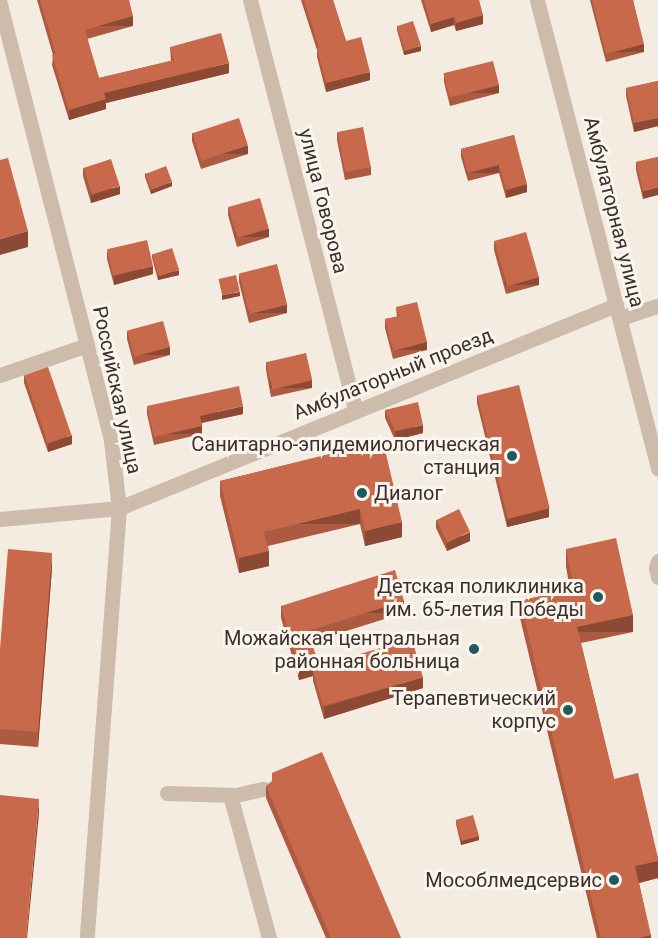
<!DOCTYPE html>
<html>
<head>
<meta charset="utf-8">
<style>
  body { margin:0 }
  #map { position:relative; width:658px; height:938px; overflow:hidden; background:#f4ebe1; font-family:Roboto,sans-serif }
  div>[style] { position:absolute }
  .minor>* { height:15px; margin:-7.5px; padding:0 7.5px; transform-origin:7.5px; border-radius:7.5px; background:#cdbbac }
  .wall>* { inset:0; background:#ac5a40 }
  .shaded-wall>* { inset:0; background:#8c4a34; transform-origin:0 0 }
  .building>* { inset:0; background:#c8694b; transform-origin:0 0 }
  .dots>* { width:16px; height:16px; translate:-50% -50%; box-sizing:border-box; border:3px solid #fbf5ee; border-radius:50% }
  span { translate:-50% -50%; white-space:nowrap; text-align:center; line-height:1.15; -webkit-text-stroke:6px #fbf5ee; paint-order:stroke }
  .street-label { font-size:20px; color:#3b302b }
  .poi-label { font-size:20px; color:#3b302b }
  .right { translate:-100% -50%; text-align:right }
  .left { translate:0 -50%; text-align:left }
</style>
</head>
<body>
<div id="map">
  <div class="minor">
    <div style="left:250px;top:0;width:425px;rotate:75.6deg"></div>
    <div style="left:537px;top:0;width:484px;rotate:75.5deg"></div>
    <div style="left:0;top:4px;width:451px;rotate:75.7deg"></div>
    <div style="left:111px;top:441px;width:67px;rotate:83.2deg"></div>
    <div style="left:119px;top:508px;width:431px;rotate:94.3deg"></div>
    <div style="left:620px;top:318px;width:40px;rotate:-18deg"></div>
    <div style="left:0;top:375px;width:92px;rotate:-19deg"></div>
    <div style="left:0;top:519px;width:120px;rotate:-5.3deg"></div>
    <div style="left:119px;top:508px;width:537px;rotate:-22.22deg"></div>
    <div style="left:658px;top:561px;width:7px;rotate:106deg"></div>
    <div style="left:656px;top:568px;width:9px;rotate:77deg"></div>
    <div style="left:167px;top:793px;width:69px;rotate:1.7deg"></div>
    <div style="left:236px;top:795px;width:28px;rotate:-13deg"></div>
    <div style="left:230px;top:795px;width:148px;rotate:74.7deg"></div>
  </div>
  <div class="wall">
    <div style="clip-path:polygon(37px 0,129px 0,133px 26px,87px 39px,99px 78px,171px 61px,170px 47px,229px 73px,106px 103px,106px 109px,69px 120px,52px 65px,53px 55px)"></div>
    <div style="clip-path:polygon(301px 0,333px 0,346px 41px,370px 80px,326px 92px,317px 57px,317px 50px)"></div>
    <div style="clip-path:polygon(421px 0,479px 0,483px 24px,456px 31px,454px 25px,431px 32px)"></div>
    <div style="clip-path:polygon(590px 0,633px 0,644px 52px,606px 62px)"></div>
    <div style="clip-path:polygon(397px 26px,421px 51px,404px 55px,397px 30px)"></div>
    <div style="clip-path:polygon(444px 74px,499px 93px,450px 106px,444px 82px)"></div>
    <div style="clip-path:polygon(658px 81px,658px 126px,634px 132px,626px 96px,626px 88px)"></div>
    <div style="clip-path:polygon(337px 132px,371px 167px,371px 175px,345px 180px,337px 140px)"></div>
    <div style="clip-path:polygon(192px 133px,248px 154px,201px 169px,192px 141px)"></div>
    <div style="clip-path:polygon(514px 135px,527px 192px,506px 198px,499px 173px,468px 181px,461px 157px,461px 149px)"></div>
    <div style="clip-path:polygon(658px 157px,643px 199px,636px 170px,636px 162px)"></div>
    <div style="clip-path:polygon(83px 168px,120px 194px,91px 203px,83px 176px)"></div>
    <div style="clip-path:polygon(145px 173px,172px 186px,151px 194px,145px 177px)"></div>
    <div style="clip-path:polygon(228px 207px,269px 237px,237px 247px,228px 215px)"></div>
    <div style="clip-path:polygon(494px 241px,539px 285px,506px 294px,494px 250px)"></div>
    <div style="clip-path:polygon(107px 251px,153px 274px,114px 285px,107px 259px)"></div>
    <div style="clip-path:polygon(152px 254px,179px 275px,158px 280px,152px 258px)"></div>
    <div style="clip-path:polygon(239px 274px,287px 313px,249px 323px,239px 282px)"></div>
    <div style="clip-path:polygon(396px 307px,427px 350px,393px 359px,385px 328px,385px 319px,397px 317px)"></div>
    <div style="clip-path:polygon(127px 331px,170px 355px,134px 365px,127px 339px)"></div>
    <div style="clip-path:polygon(266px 362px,312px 388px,271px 397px,266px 370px)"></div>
    <div style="clip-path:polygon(24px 375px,72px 444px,48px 452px,24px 383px)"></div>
    <div style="clip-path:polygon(477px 395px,549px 517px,507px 527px,477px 403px)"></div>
    <div style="clip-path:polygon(147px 406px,243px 414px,202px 423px,202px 434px,154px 445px,147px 414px)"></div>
    <div style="clip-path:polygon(385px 410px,423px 433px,395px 440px,385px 418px)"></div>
    <div style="clip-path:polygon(383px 441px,402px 537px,365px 546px,360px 524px,268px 546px,269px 566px,239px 573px,220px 496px,220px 481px)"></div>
    <div style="clip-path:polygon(436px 520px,470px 541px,447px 551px,436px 528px)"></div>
    <div style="clip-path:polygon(566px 549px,633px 632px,581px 643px,614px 779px,658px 858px,658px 878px,639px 883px,651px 938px,597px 938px,520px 618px,520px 601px,570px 589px,566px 567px)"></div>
    <div style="clip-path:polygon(52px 568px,38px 747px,0 744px,0 649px)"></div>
    <div style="clip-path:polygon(281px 606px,404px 613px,311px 642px,318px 668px,423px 688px,324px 719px,313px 681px,313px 676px,299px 680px,281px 618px)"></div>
    <div style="clip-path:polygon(266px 786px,401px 938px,326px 938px,266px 798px)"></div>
    <div style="clip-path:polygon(456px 820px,479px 840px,461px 845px,456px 824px)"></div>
  </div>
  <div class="shaded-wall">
    <div style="clip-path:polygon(483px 15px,483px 24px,456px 31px,456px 23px)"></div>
    <div style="left:133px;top:16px;width:10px;height:50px;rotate:90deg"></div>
    <div style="clip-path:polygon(454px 17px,454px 25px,431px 32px,431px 24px)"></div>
    <div style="left:644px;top:44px;width:8px;height:39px;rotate:90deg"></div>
    <div style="clip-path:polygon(421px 46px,421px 51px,404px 55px,404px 51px)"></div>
    <div style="clip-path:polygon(229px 63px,229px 73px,106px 103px,106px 109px,69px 120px,69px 110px,104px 93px)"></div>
    <div style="clip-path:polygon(370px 72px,370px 80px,326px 92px,326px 83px)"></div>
    <div style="left:499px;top:85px;width:8px;height:51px;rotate:90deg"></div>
    <div style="clip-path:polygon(658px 118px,658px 126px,634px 132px,634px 123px)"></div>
    <div style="left:248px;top:146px;width:8px;height:49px;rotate:90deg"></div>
    <div style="left:499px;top:165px;width:8px;height:32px;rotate:90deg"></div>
    <div style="clip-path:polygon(172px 182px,172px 186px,151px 194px,151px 189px)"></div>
    <div style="clip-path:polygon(527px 184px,527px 192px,506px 198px,506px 190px)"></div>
    <div style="clip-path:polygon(120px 186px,120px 194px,91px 203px,91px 195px)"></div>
    <div style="clip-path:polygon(658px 187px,658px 195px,643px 199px,643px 191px)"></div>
    <div style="left:269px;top:229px;width:8px;height:34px;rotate:90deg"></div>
    <div style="clip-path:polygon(28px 231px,28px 247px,0 255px,0 239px)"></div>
    <div style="clip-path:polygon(153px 266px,153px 274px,114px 285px,114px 276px)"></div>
    <div style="clip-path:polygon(179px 270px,179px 275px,158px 280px,158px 276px)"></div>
    <div style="left:539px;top:277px;width:8px;height:34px;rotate:90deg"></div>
    <div style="clip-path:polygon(240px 292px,240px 296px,222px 300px,222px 295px)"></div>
    <div style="left:287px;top:305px;width:8px;height:39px;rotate:90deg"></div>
    <div style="left:427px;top:342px;width:8px;height:35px;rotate:90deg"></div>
    <div style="left:170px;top:347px;width:8px;height:37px;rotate:90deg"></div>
    <div style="left:312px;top:380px;width:8px;height:42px;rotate:90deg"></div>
    <div style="clip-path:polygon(243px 406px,243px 414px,200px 423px,200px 416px)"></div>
    <div style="clip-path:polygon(423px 425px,423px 433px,395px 440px,395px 431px)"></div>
    <div style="left:202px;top:426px;width:8px;height:49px;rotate:90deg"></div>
    <div style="clip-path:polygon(72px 435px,72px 444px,48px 452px,48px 444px)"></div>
    <div style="clip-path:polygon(549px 508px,549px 517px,507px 527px,507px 519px)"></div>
    <div style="left:360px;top:509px;width:15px;height:99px;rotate:90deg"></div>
    <div style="clip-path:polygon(402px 522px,402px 537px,365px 546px,365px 531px)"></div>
    <div style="clip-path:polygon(470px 532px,470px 541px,447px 551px,447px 543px)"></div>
    <div style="clip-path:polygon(269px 551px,269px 566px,239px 573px,239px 558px)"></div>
    <div style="clip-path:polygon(52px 553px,52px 568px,38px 747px,38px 732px)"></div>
    <div style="left:404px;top:601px;width:12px;height:101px;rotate:90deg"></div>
    <div style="left:633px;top:615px;width:17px;height:57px;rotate:90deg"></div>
    <div style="clip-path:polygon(318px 662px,318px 674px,313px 670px,313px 676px,299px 680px,299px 668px)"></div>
    <div style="clip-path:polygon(423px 677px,423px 688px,324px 719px,324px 707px)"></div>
    <div style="clip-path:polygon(39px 799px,39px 814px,27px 938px,26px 938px)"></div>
    <div style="clip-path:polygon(479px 836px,479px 840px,461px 845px,461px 840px)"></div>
    <div style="clip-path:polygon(658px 861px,658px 878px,635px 884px,635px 866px)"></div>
    <div style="clip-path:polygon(651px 935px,651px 938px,639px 938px)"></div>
  </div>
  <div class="building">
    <div style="clip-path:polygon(40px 0,129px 0,133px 16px,85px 30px,99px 78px,174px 60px,170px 47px,221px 33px,229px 63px,104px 93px,106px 99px,69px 110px,52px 55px,56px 54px)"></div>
    <div style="clip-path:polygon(304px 0,333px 0,346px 41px,361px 37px,370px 72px,326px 83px,317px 49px,319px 48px)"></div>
    <div style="clip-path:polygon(424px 0,479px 0,483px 15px,456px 23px,454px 17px,431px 24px)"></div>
    <div style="clip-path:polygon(592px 0,633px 0,644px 44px,606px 54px)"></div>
    <div style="left:413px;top:21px;width:26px;height:17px;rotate:72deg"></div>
    <div style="left:493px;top:61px;width:25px;height:51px;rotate:76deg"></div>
    <div style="clip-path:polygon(658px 81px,658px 118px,634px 123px,626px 88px)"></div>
    <div style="left:239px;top:118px;width:29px;height:49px;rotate:72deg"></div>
    <div style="left:363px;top:127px;width:41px;height:26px;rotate:79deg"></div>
    <div style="clip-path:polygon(514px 135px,527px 184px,506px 190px,499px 165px,468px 173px,461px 149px)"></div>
    <div style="clip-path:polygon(658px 157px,658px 187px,643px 191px,636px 162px)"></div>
    <div style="clip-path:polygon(8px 158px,28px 231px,0 239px,0 160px)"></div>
    <div style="left:111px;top:159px;width:28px;height:29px;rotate:72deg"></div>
    <div style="left:166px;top:166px;width:17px;height:22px;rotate:69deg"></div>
    <div style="left:260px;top:198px;width:32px;height:33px;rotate:74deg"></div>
    <div style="left:526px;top:232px;width:47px;height:33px;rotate:74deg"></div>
    <div style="left:147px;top:240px;width:27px;height:41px;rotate:77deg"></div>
    <div style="left:172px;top:248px;width:23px;height:21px;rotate:72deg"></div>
    <div style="left:277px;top:264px;width:42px;height:39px;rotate:76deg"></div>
    <div style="left:236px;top:275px;width:17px;height:18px;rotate:77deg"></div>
    <div style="clip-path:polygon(417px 302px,427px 342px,393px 351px,385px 319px,399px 316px,396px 307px)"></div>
    <div style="left:163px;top:321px;width:27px;height:37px;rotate:75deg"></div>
    <div style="left:306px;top:353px;width:28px;height:41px;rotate:77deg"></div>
    <div style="left:48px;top:367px;width:72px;height:25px;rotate:71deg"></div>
    <div style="left:519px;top:385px;width:127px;height:43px;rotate:76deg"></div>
    <div style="clip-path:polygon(239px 386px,243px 406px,200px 416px,202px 426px,154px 437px,147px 406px)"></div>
    <div style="clip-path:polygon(418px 402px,423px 425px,395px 431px,385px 410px)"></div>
    <div style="clip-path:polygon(383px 441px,402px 522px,365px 531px,360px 509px,264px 532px,269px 551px,239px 558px,220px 481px)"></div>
    <div style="left:459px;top:509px;width:25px;height:25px;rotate:64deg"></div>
    <div style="clip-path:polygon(616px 538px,633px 615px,577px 627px,614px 779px,638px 773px,658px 858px,658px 861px,635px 866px,651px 935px,639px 938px,601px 938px,520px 601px,574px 588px,566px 549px)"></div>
    <div style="clip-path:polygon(8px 549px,52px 553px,38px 732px,0 729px,0 649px)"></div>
    <div style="clip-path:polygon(395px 570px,404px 601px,308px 631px,318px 662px,299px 668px,281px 606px)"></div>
    <div style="left:412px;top:639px;width:40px;height:104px;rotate:74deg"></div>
    <div style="clip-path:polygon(322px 752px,401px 938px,331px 938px,266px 786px,272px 781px,272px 773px)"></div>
    <div style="clip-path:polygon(0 795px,39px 799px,26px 938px,0 938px)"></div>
    <div style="left:473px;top:815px;width:22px;height:18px;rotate:74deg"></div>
  </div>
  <div class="dots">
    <div style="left:512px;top:456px;background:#1f5a5e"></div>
    <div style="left:362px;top:493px;background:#1f5a5e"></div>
    <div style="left:598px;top:597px;background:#1f5a5e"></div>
    <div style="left:474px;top:649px;background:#1f5a5e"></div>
    <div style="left:568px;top:710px;background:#1f5a5e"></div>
    <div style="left:614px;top:880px;background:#1f5a5e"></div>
  </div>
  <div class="street-label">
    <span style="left:323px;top:201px;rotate:76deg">улица Говорова</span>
    <span style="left:614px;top:212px;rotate:76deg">Амбулаторная улица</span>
    <span style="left:393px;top:374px;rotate:-22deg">Амбулаторный проезд</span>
    <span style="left:117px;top:390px;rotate:78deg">Российская улица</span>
  </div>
  <div class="poi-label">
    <span class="right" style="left:500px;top:456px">Санитарно-эпидемиологическая<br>станция</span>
    <span class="left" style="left:374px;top:493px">Диалог</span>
    <span class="right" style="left:584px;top:598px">Детская поликлиника<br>им. 65-летия Победы</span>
    <span class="right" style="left:460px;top:650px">Можайская центральная<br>районная больница</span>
    <span class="right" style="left:556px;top:710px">Терапевтический<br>корпус</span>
    <span class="right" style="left:602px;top:880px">Мособлмедсервис</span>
  </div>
</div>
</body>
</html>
